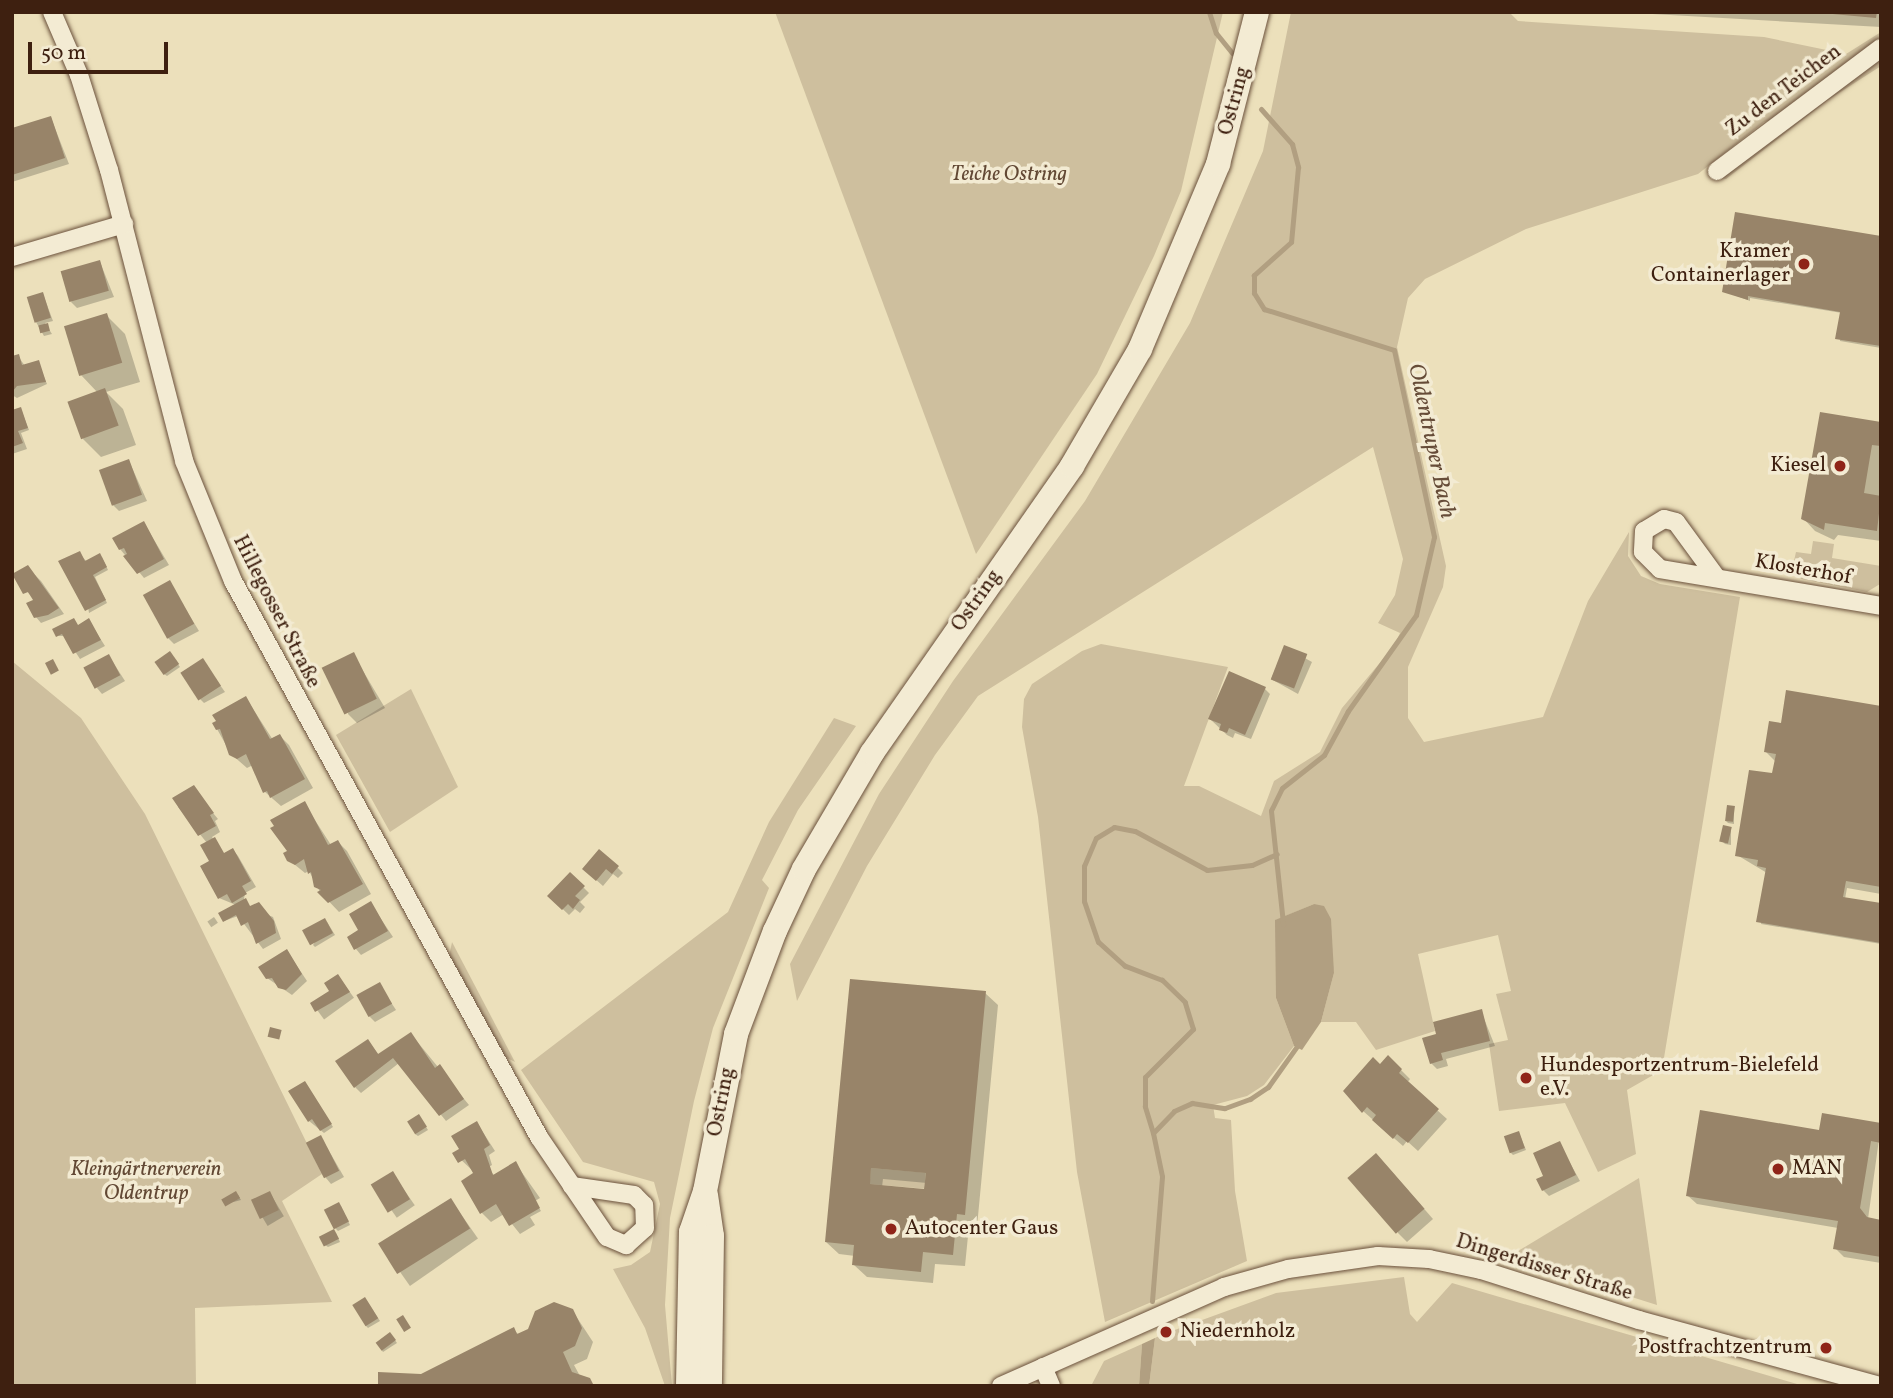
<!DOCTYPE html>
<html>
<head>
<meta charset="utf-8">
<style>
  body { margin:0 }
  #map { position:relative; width:1893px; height:1398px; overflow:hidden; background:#ece0bb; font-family:Vollkorn,serif }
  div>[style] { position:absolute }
  .green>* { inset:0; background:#cebf9e; transform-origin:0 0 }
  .water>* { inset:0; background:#b19f81 }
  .shadow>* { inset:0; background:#0003; transform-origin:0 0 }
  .stream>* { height:5px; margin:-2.5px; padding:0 2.5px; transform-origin:2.5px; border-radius:2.5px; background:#b19f81 }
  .building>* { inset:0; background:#988469; transform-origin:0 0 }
  .roads { filter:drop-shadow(0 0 2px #6a503b) drop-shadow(0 0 2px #6a503b) }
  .street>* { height:18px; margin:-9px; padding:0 9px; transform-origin:9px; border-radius:9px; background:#f3ebd3 }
  .secondary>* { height:24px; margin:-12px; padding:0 12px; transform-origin:12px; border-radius:12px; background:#f3ebd3 }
  .dots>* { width:19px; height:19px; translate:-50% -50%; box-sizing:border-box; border:4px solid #f3ebd3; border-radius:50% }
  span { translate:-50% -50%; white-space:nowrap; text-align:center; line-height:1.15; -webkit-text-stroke:7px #f3ebd3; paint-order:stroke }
  .street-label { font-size:21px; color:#3e2010 }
  .park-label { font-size:21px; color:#624834; font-style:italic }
  .poi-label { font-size:21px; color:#3e2010 }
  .right { translate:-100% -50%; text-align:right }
  .left { translate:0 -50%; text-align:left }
  .water-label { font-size:23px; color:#664c38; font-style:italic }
  .frame { position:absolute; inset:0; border:14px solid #3e2010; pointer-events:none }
  .scale { position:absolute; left:28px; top:42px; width:140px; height:32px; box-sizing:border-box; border:4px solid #3e2010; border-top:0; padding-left:9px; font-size:21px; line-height:24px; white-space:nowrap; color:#3e2010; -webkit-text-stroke:5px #f3ebd3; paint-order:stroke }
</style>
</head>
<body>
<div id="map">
  <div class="green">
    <div style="clip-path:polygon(775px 12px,1223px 12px,1181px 191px,1154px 256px,1097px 374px,976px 554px)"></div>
    <div style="clip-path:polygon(1291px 12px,1509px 12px,1518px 21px,1764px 37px,1846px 54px,1881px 32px,1881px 43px,1777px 118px,1764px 122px,1698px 174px,1526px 229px,1425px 279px,1408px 298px,1397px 347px,1446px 566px,1443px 587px,1408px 667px,1408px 718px,1424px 742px,1543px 717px,1588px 601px,1629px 532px,1628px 556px,1641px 576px,1660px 584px,1740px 597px,1662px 1070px,1627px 1090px,1636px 1154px,1598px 1172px,1565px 1103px,1499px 1111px,1489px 1044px,1508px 1040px,1496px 994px,1511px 991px,1498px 935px,1418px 954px,1435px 1031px,1376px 1050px,1356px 1022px,1321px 1022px,1334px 973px,1314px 904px,1276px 920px,1276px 998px,1294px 1046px,1264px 1085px,1247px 1096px,1213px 1105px,1215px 1118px,1231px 1120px,1235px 1191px,1247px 1261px,1105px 1322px,1077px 1172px,1038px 817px,1022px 727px,1024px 699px,1032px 684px,1082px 651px,1101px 644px,1228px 667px,1184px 786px,1199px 786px,1261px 816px,1274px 781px,1320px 752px,1342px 708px,1394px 646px,1400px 633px,1378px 623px,1395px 595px,1403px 559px,1373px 447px,978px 696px,935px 755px,867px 866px,797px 1001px,790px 964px,879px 794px,953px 681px,1085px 501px,1190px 323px,1263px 151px)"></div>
    <div style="clip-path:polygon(1881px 56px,1881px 66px,1828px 100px,1726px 179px,1719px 178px)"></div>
    <div style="clip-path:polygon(1813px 541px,1834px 544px,1832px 558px,1881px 566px,1880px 584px,1867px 592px,1801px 579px,1793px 565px,1796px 552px,1811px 554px)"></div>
    <div style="clip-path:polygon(12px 661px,81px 718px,145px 814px,322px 1174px,282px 1201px,332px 1302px,195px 1308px,196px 1386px,12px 1386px)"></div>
    <div style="clip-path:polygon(411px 689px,458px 787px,390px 832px,336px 735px)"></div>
    <div style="clip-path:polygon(834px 718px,856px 726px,798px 810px,762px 880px,769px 888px,713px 1028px,694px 1101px,670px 1218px,665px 1305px,672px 1386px,665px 1386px,645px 1328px,613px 1269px,631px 1265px,650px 1252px,660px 1204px,654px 1182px,583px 1162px,521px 1070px,728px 912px,769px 822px)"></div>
    <div style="clip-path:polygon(452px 942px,515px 1062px,501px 1055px,449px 957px)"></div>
    <div style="left:871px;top:1168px;width:55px;height:16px;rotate:5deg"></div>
    <div style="clip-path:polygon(1639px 1178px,1657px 1305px,1521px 1262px,1518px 1251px)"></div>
    <div style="clip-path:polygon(1404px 1277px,1410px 1314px,1417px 1322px,1452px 1283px,1804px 1386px,1149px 1386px,1155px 1338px,1161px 1335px,1276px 1293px)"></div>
    <div style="clip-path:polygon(1142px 1344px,1139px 1386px,1091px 1386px,1104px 1361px)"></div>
  </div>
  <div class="water">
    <div style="clip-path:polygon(1314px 904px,1324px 906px,1331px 919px,1334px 973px,1321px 1022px,1302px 1050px,1294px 1046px,1276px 998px,1275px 920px)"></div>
    <div style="clip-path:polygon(1155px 1338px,1149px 1386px,1139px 1386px,1142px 1344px)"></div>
  </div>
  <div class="shadow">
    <div style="clip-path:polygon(1617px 12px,1881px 12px,1881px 27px)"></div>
    <div style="clip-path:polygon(51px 118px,69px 164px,12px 182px,12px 130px)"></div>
    <div style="clip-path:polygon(1881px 238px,1881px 348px,1840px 341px,1842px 313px,1750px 298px,1750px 301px,1724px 291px)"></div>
    <div style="clip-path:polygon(100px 262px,114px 297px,77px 308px,71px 302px)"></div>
    <div style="clip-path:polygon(43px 294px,53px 321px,45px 323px,52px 334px,44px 336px,36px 322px)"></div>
    <div style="clip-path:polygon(106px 315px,125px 334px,140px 382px,106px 392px,123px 409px,136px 445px,101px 457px,83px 439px,98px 393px,81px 375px)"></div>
    <div style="clip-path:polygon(18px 356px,25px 366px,38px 362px,47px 384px,17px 398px,12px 395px,12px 358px)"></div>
    <div style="clip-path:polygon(22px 412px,29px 430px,21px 433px,27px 449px,12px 454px,12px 421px)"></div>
    <div style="clip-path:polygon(1881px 424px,1881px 541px,1838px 535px,1834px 540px,1815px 531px,1803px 518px)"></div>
    <div style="clip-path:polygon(129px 461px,147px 501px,119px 511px,113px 505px)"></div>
    <div style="clip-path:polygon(144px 523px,169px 565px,144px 578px,120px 549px)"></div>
    <div style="clip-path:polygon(79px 553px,87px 562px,102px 557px,108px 570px,95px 577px,107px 603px,89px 613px)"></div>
    <div style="clip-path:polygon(35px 575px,41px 581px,64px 614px,41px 623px,36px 617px,35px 600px,18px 582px)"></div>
    <div style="clip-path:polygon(169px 582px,199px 631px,174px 644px,168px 638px)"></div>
    <div style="clip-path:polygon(89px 621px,105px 646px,80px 659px,65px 636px,57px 636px)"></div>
    <div style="clip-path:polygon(1285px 647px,1312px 662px,1298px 694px,1271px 679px)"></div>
    <div style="clip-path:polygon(353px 654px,385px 708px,357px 723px,348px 714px)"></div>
    <div style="clip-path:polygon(109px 656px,125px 681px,102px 694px,97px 688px)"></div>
    <div style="clip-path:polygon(172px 656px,180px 667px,167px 676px,164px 674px)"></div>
    <div style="clip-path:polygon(203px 661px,225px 692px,204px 703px,198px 697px)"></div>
    <div style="clip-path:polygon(1265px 689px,1270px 694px,1251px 739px,1235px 733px,1233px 738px,1227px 735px,1210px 719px)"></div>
    <div style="clip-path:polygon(246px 698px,273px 740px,280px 736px,289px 745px,313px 788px,281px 806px,265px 792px,253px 765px,247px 768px,231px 754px,217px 729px)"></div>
    <div style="clip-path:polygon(1881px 708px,1881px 894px,1847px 888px,1845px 899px,1881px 905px,1881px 944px,1761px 924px,1767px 873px,1737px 855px,1774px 775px,1775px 761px,1766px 752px,1782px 725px)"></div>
    <div style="clip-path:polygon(204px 802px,218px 819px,215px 821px,220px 832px,212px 837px,224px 855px,233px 850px,238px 856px,256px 887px,245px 893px,244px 899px,251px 908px,273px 917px,281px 939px,263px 949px,238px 916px,224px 921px,236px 905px,219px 898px,207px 843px,178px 807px)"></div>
    <div style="clip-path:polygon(304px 803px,331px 845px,338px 842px,347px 851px,371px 894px,339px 912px,320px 892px,309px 871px,305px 873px,289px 860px)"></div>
    <div style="clip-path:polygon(1734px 808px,1734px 824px,1728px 823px,1726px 821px)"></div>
    <div style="clip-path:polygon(1731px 829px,1731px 845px,1725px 844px,1722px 841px)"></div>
    <div style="clip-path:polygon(617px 867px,623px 873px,618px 878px,613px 874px,603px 886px,584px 869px)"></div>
    <div style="clip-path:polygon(570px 874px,589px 893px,580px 902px,585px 907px,580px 913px,575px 909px,569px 915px,549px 896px)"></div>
    <div style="clip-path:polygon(371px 904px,393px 937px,361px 955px,356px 949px)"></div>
    <div style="left:214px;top:917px;width:7px;height:8px;rotate:56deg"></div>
    <div style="clip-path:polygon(327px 922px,335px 935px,315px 947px,313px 945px)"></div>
    <div style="clip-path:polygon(287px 951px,307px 981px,292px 995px,267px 978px)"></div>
    <div style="clip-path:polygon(evenodd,851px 980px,985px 993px,998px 1005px,977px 1227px,969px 1226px,965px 1266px,935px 1264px,933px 1283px,867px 1277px,854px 1265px,855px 1256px,839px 1254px,826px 1242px,851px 980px,883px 1179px,927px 1183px,926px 1191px,882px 1187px,883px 1179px)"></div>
    <div style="left:344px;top:984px;width:17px;height:37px;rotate:54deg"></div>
    <div style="clip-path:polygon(379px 984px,396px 1010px,375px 1022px,369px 1016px)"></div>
    <div style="clip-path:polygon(1481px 1011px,1495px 1046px,1446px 1059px,1448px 1066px,1437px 1069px,1431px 1063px,1438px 1035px)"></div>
    <div style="clip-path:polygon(411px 1034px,469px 1105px,446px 1121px,399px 1063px,361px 1093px,355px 1087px,368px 1041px,379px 1055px)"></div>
    <div style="clip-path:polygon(1380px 1066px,1401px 1070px,1410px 1079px,1407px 1083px,1447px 1119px,1418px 1151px,1407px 1141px,1403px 1146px,1363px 1111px)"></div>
    <div style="clip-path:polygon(305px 1083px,333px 1127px,324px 1133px,309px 1121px)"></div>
    <div style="clip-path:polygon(421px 1119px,428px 1130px,418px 1136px,415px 1134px)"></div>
    <div style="clip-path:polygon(477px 1123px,495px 1151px,489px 1155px,492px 1165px,487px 1168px,495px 1176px,516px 1164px,540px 1198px,535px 1201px,541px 1211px,530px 1217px,535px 1225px,520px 1234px,504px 1214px,491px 1222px,482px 1213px,476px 1174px,455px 1154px,462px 1150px)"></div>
    <div style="clip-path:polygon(1881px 1125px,1868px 1219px,1881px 1221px,1881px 1263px,1844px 1257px,1835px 1248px,1838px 1228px,1697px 1204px,1687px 1195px,1820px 1132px)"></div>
    <div style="clip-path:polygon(1519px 1133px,1526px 1150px,1513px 1155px,1511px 1153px)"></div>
    <div style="clip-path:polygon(321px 1137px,344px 1177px,331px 1184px,326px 1178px)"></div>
    <div style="clip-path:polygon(1559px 1143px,1580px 1181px,1549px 1196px,1543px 1190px,1546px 1177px)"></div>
    <div style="clip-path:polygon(1385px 1164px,1433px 1219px,1407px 1242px,1398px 1233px)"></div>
    <div style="left:393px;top:1174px;width:38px;height:22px;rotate:55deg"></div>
    <div style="left:270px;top:1193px;width:27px;height:19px;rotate:59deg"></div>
    <div style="clip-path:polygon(238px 1195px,241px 1200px,226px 1204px)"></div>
    <div style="left:451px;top:1200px;width:47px;height:83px;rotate:55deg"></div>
    <div style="clip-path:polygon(341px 1206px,350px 1225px,338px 1231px,335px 1228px)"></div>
    <div style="clip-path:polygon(336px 1233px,340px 1242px,328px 1247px,325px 1245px)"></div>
    <div style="clip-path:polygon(367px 1301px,380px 1321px,368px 1328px,366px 1326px)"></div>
    <div style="clip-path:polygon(572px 1310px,593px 1342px,587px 1359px,574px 1365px,580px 1376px,595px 1386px,379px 1386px,421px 1376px,513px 1329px,519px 1335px)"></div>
    <div style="clip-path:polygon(392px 1336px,397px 1343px,383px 1352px,377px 1343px)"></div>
  </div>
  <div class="stream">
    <div style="left:1209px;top:12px;width:22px;rotate:72deg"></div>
    <div style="left:1216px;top:33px;width:26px;rotate:51deg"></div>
    <div style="left:1261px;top:109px;width:47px;rotate:48.5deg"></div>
    <div style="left:1292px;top:144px;width:24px;rotate:75deg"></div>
    <div style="left:1298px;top:167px;width:75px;rotate:95.3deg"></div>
    <div style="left:1291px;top:242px;width:50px;rotate:138.3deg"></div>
    <div style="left:1254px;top:275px;width:18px;rotate:90deg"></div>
    <div style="left:1254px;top:293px;width:19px;rotate:58deg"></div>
    <div style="left:1264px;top:309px;width:136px;rotate:17.5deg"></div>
    <div style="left:1394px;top:350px;width:191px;rotate:77.9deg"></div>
    <div style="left:1434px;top:537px;width:80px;rotate:103deg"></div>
    <div style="left:1416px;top:615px;width:118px;rotate:125.3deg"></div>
    <div style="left:1348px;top:711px;width:50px;rotate:118.6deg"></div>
    <div style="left:1324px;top:755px;width:53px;rotate:141.8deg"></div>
    <div style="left:1282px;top:788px;width:25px;rotate:116deg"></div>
    <div style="left:1271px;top:811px;width:114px;rotate:83.9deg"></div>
    <div style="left:1153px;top:1133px;width:28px;rotate:-107deg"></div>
    <div style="left:1145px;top:1106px;width:29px;rotate:-90deg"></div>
    <div style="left:1145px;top:1077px;width:68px;rotate:-45deg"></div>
    <div style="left:1193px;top:1029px;width:28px;rotate:-107deg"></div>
    <div style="left:1185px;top:1002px;width:32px;rotate:-136deg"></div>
    <div style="left:1162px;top:980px;width:40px;rotate:-159deg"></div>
    <div style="left:1125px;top:966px;width:36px;rotate:-138deg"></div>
    <div style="left:1098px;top:942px;width:43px;rotate:-108.9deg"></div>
    <div style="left:1084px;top:901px;width:35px;rotate:-90deg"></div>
    <div style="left:1084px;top:866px;width:30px;rotate:-67deg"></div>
    <div style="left:1096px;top:838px;width:21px;rotate:-31deg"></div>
    <div style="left:1114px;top:827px;width:21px;rotate:11deg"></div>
    <div style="left:1135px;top:831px;width:82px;rotate:28.4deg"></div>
    <div style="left:1207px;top:870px;width:45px;rotate:-6.3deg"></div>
    <div style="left:1252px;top:865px;width:27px;rotate:-24deg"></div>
    <div style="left:1152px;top:1301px;width:125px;rotate:-85.4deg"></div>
    <div style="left:1162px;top:1176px;width:44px;rotate:-101.8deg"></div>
    <div style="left:1153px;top:1133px;width:30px;rotate:-46deg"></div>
    <div style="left:1174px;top:1111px;width:20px;rotate:-24deg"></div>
    <div style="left:1192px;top:1103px;width:33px;rotate:9deg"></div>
    <div style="left:1225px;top:1108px;width:27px;rotate:-20deg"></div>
    <div style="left:1250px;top:1099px;width:22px;rotate:-34deg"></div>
    <div style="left:1268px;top:1087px;width:55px;rotate:-54.6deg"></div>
  </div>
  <div class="building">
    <div style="clip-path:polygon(1811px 12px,1877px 12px,1876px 18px)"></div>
    <div style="clip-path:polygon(51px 116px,65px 158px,12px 175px,12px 128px)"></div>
    <div style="clip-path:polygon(1735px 212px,1881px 236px,1881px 346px,1835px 339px,1840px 312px,1748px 296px,1748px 300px,1722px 292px)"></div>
    <div style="left:100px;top:260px;width:32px;height:41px;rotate:74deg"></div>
    <div style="left:43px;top:292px;width:27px;height:17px;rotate:73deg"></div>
    <div style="left:107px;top:313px;width:52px;height:45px;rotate:73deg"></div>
    <div style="left:48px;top:323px;width:8px;height:10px;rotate:76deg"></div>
    <div style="clip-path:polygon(19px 354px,22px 365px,39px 360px,46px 382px,17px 386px,12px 392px,12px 356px)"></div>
    <div style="left:105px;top:388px;width:40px;height:40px;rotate:70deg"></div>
    <div style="clip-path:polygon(21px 407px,28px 428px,18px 431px,23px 443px,12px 447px,12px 410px)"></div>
    <div style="clip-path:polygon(1820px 412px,1881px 422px,1881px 446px,1872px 445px,1864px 493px,1881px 496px,1877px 531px,1825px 523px,1824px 530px,1801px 519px)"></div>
    <div style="left:129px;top:459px;width:38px;height:32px;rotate:70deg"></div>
    <div style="clip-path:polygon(144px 521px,164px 559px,137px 574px,123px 556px,127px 554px,124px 548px,119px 550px,112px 538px)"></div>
    <div style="clip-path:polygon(80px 551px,85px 561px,100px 553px,107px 567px,93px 575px,106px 600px,85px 611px,58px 561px)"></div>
    <div style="clip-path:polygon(28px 565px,59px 608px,48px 615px,34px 618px,26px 603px,33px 600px,28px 592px,23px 594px,12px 574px)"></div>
    <div style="left:170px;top:580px;width:50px;height:31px;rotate:61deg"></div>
    <div style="clip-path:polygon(74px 618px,78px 625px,89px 618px,101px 640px,73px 654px,62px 634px,56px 637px,52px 629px)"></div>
    <div style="left:1284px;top:645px;width:25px;height:37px;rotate:21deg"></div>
    <div style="left:170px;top:651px;width:16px;height:19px;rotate:55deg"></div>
    <div style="left:354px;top:652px;width:52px;height:36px;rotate:64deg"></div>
    <div style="left:109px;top:654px;width:24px;height:29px;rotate:62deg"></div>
    <div style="left:203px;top:658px;width:33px;height:27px;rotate:57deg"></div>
    <div style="left:53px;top:659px;width:13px;height:9px;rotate:63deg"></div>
    <div style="clip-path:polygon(1229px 671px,1266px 687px,1245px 735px,1229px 728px,1227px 733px,1219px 730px,1221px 724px,1208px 719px)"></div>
    <div style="clip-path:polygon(1786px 690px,1881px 706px,1881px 887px,1846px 881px,1843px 897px,1881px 903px,1881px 943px,1756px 922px,1766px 868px,1757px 866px,1758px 860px,1735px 856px,1749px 770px,1772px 773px,1776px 754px,1764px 752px,1769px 721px,1781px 723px)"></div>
    <div style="clip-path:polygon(246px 696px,270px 739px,280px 734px,305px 779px,270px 798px,267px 791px,263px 793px,246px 754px,237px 759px,229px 755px,220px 729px,216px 730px,212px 723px,216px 721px,212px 715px)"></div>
    <div style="clip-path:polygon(194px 785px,214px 813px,210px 815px,216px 826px,198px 836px,172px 798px)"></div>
    <div style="clip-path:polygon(305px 801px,328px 845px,338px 840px,363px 884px,328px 903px,317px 892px,321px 890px,314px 887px,311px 872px,308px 874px,304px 859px,295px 865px,287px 861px,283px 853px,287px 851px,270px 828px,274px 826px,270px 820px)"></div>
    <div style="left:1727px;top:805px;width:8px;height:16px;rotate:7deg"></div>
    <div style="left:1723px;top:825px;width:9px;height:17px;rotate:13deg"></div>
    <div style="clip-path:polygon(215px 837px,224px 853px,233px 848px,251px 881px,242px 886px,247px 894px,232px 903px,227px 894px,218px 899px,200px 866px,209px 861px,200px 845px)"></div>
    <div style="clip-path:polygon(599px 849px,619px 866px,612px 874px,606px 869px,596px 881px,582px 869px)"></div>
    <div style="clip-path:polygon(570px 872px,585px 886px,575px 896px,580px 900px,573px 909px,568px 904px,562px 910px,547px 896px)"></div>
    <div style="clip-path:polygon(246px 898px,250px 906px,259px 902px,274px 921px,276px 933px,256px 944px,248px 922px,241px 926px,236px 915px,223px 922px,218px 913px)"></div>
    <div style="clip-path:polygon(371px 901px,388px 931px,354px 950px,347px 937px,358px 930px,349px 914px)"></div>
    <div style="left:325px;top:918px;width:17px;height:26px;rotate:62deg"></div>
    <div style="clip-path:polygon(287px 949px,302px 974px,286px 990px,278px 988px,272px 978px,266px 979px,258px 967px)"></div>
    <div style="clip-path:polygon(338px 974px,350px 992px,315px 1012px,310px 1003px,329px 991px,324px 983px)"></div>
    <div style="clip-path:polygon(evenodd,850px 979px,986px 991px,965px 1215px,957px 1214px,953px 1255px,923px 1252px,921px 1272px,852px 1265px,854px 1245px,825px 1242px,850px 979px,871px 1168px,926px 1173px,924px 1189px,870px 1184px,871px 1168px)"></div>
    <div style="left:380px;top:982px;width:25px;height:27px;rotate:61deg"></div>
    <div style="clip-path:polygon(1482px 1009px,1490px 1041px,1441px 1053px,1443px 1060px,1430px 1064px,1422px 1038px,1436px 1034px,1433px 1022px)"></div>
    <div style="left:270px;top:1027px;width:12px;height:10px;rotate:14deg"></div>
    <div style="clip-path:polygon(411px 1032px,435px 1068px,440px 1064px,464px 1099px,439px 1116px,393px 1058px,354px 1088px,335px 1061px,368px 1039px,378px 1054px)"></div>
    <div style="clip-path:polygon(1388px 1055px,1402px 1069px,1399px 1073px,1439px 1109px,1408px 1143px,1397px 1134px,1393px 1139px,1372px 1120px,1376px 1115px,1367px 1107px,1362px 1113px,1343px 1091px,1373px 1057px,1380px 1064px)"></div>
    <div style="clip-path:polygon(305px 1081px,332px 1124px,320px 1131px,312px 1119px,308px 1122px,288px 1091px)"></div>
    <div style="clip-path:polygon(1700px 1110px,1819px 1130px,1822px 1113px,1881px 1123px,1881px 1143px,1871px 1141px,1860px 1208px,1867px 1217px,1881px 1220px,1881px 1257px,1833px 1249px,1838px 1221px,1686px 1196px)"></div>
    <div style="left:419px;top:1114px;width:15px;height:14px;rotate:58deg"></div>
    <div style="clip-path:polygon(477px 1121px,490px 1145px,484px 1149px,493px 1175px,516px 1161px,540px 1208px,509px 1226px,496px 1204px,480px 1214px,461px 1181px,473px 1173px,465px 1159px,458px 1163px,452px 1153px,459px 1149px,451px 1136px)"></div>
    <div style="left:1519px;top:1131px;width:18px;height:16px;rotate:71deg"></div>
    <div style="left:321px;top:1135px;width:40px;height:17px;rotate:63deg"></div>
    <div style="clip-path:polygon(1560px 1141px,1576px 1175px,1542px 1191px,1536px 1179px,1543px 1176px,1533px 1153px)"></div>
    <div style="left:1376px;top:1153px;width:74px;height:38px;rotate:49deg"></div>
    <div style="left:393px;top:1171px;width:33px;height:26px;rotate:59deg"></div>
    <div style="left:236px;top:1191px;width:8px;height:17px;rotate:60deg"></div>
    <div style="left:270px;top:1191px;width:21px;height:21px;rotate:65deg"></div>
    <div style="left:451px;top:1198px;width:36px;height:86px;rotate:58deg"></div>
    <div style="left:339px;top:1202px;width:22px;height:17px;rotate:63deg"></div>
    <div style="left:334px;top:1229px;width:11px;height:17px;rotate:63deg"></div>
    <div style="left:365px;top:1297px;width:25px;height:15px;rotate:58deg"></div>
    <div style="clip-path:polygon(554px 1302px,573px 1309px,582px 1328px,575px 1346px,563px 1352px,572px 1372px,590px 1378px,594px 1386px,378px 1386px,378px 1372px,421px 1374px,514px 1327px,517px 1334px,528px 1329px,535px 1311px)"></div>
    <div style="left:403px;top:1315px;width:15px;height:8px;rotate:58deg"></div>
    <div style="left:390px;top:1332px;width:10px;height:18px;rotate:53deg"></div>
  </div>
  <div class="roads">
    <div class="street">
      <div style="left:52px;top:12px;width:69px;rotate:66.8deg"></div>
      <div style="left:79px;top:75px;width:100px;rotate:72.5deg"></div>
      <div style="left:109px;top:170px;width:301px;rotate:75.5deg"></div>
      <div style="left:184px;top:461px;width:130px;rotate:67.8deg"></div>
      <div style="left:233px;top:581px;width:635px;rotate:61.17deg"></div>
      <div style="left:539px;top:1137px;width:121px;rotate:55.8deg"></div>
      <div style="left:607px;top:1237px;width:21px;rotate:23deg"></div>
      <div style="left:626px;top:1245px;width:25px;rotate:-42deg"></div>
      <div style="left:645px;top:1228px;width:23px;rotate:-92deg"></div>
      <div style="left:644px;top:1205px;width:14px;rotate:-135deg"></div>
      <div style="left:634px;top:1195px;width:63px;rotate:-171.7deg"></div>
      <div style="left:1717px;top:171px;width:205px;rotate:-36.9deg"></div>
      <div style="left:12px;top:257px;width:117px;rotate:-16.4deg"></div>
      <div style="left:1717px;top:578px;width:69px;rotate:-126.2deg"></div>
      <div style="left:1676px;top:522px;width:12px;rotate:-166deg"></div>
      <div style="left:1664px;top:519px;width:23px;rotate:149deg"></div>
      <div style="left:1644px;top:531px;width:21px;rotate:93deg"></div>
      <div style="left:1643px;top:552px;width:24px;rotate:45deg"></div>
      <div style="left:1660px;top:569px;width:224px;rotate:9.5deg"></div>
      <div style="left:1043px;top:1367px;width:21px;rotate:67deg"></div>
      <div style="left:1001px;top:1386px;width:244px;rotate:-23.9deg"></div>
      <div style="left:1224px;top:1287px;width:66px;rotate:-15.7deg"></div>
      <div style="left:1288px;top:1269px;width:91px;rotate:-8.2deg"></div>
      <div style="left:1378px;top:1256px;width:51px;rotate:3.4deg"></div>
      <div style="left:1429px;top:1259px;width:53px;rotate:11.9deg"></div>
      <div style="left:1481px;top:1270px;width:166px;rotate:17.6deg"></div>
      <div style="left:1639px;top:1320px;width:251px;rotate:15.3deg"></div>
    </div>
    <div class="secondary">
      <div style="left:706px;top:1195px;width:41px;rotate:81.7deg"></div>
      <div style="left:712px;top:1236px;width:150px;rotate:90.8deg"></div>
      <div style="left:688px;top:1386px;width:154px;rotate:-88.9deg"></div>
      <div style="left:691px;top:1232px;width:43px;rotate:-71.1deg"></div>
      <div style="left:705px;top:1191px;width:160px;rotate:-78.8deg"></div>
      <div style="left:736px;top:1034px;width:110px;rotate:-69.3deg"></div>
      <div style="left:775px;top:931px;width:68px;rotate:-64.9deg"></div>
      <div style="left:804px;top:869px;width:134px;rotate:-59.6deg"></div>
      <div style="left:872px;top:753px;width:350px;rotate:-55.1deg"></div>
      <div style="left:1072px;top:466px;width:135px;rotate:-59.8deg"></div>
      <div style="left:1140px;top:349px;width:201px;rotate:-67.1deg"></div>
      <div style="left:1218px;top:164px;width:157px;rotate:-75.6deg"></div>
    </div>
  </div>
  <div class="dots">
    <div style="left:1804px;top:264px;background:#8f2418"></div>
    <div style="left:1840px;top:466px;background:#8f2418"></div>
    <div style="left:1526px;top:1078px;background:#8f2418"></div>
    <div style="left:1778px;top:1169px;background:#8f2418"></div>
    <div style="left:891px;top:1229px;background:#8f2418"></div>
    <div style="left:1166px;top:1332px;background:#8f2418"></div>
    <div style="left:1826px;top:1348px;background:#8f2418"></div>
  </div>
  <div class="street-label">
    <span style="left:1784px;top:91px;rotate:-37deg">Zu den Teichen</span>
    <span style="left:1235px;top:101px;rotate:-75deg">Ostring</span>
    <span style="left:1803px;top:570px;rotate:10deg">Klosterhof</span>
    <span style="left:977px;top:601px;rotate:-55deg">Ostring</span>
    <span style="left:276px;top:612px;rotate:63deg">Hillegosser Straße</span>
    <span style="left:722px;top:1102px;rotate:-79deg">Ostring</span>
    <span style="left:1544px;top:1268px;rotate:17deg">Dingerdisser Straße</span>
  </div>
  <div class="park-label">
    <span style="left:1009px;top:175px">Teiche Ostring</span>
    <span style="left:146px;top:1182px">Kleingärtnerverein<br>Oldentrup</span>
  </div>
  <div class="poi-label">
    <span class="right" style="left:1790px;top:264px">Kramer<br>Containerlager</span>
    <span class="right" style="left:1826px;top:466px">Kiesel</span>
    <span class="left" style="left:1540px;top:1078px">Hundesportzentrum-Bielefeld<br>e.V.</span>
    <span class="left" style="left:1792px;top:1169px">MAN</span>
    <span class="left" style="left:905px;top:1229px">Autocenter Gaus</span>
    <span class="left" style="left:1180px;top:1332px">Niedernholz</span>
    <span class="right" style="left:1812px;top:1348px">Postfrachtzentrum</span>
  </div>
  <div class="water-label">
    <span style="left:1431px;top:441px;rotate:78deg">Oldentruper Bach</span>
  </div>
  <div class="frame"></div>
  <div class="scale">50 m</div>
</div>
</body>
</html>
